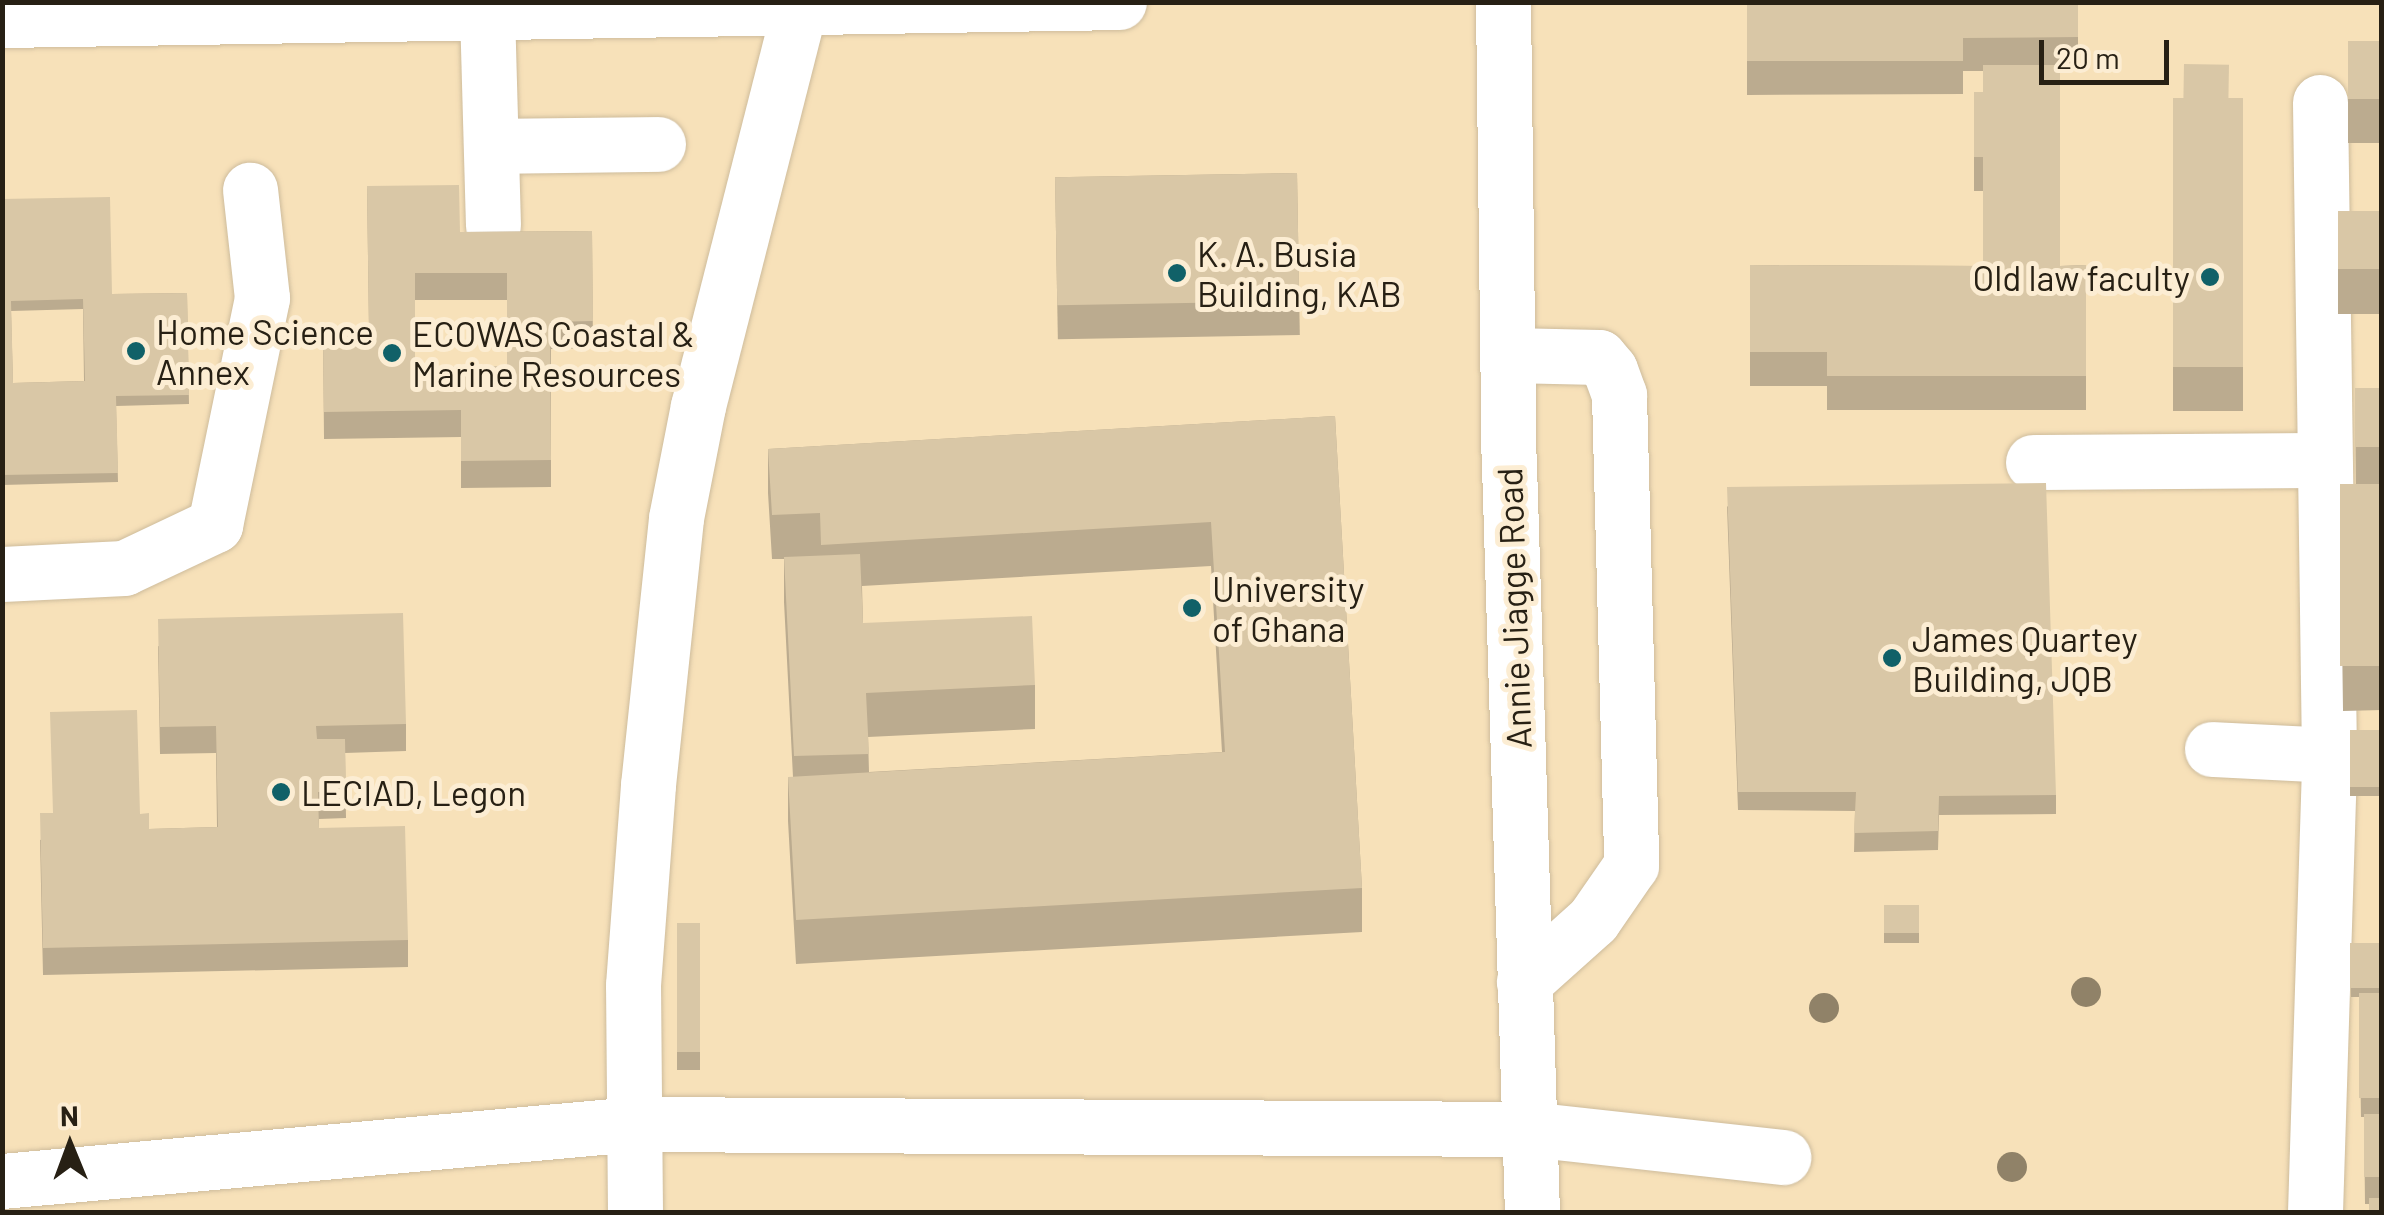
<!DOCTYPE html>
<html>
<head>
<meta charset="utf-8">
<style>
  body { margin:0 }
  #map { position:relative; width:2384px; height:1215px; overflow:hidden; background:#fcedd3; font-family:Barlow,sans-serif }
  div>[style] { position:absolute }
  .built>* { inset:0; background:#f7e1b9; transform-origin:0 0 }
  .roads { filter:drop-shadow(0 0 2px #cebc9c) drop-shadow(0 0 2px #cebc9c) }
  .minor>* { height:55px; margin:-27.5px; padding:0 27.5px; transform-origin:27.5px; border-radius:27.5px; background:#fff }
  .trees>* { width:30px; height:30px; margin:-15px; border-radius:50%; background:#908268 }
  .wall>* { inset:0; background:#bbab8f; transform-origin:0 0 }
  .building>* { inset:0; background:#d9c7a6; transform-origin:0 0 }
  .dots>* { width:28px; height:28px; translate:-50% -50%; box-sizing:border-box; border:5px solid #fcedd3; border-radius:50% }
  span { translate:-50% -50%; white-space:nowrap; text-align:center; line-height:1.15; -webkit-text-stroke:10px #fcedd3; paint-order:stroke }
  .poi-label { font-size:35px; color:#272014 }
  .left { translate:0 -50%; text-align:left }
  .right { translate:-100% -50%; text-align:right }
  .street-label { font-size:35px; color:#272014 }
  .frame { position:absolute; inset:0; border:5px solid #272014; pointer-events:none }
  .north { position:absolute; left:20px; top:1095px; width:100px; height:100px; -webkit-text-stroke:8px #fcedd3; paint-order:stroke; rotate:359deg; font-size:28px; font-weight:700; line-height:40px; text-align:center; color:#272014 }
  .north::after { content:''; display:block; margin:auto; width:35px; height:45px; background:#272014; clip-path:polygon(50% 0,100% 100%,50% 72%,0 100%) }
  .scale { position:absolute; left:2039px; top:40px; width:130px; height:45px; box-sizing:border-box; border:5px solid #272014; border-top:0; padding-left:12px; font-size:30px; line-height:35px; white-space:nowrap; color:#272014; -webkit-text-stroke:8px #fcedd3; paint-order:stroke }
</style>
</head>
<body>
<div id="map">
  <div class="built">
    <div style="left:3px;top:3px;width:2378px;height:1209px"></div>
  </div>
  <div class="roads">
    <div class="minor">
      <div style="left:1503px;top:2px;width:463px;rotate:89.3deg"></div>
      <div style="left:1509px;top:465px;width:747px;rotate:88.24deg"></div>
      <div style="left:487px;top:11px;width:214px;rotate:88.4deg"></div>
      <div style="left:2px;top:20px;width:1117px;rotate:-0.92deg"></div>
      <div style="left:491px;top:146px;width:167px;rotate:-0.7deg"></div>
      <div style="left:1509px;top:355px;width:90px;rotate:1.3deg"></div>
      <div style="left:1599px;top:357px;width:17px;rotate:50deg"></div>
      <div style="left:1610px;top:370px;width:27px;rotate:70deg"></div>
      <div style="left:1619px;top:395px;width:470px;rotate:88.5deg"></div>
      <div style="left:1631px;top:865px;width:67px;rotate:124.6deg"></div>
      <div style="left:1593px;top:920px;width:93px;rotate:138.1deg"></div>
      <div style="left:2033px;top:462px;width:289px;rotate:-0.4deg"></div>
      <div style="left:2px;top:574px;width:122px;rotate:-2.8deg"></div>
      <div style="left:124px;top:568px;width:101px;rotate:-25.3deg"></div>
      <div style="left:215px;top:525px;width:232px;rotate:-78.3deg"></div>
      <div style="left:262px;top:298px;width:109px;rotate:-96.3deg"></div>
      <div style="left:2212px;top:749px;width:117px;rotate:2.9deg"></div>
      <div style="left:2px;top:1181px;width:635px;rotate:-5.15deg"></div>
      <div style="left:634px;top:1124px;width:895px;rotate:0.32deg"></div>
      <div style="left:1529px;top:1129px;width:256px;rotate:6.3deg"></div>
      <div style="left:635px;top:1212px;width:227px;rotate:-90.5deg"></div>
      <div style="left:633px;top:985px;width:201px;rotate:-85.7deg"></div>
      <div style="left:648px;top:785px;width:268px;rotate:-84deg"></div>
      <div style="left:676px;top:518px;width:114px;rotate:-78.9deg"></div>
      <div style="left:698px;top:406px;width:417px;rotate:-75.7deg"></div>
      <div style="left:2315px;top:1212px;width:457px;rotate:-88.2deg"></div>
      <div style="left:2329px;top:755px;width:653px;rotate:-90.79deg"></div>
    </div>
  </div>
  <div class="trees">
    <div style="left:2086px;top:992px"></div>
    <div style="left:1824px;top:1008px"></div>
    <div style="left:2012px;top:1167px"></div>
  </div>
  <div class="wall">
    <div style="clip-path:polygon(1747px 2px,2078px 2px,2078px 71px,2060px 71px,2060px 266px,2086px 265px,2086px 410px,1827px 410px,1827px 386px,1750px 386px,1750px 265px,1983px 266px,1983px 191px,1974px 191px,1974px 92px,1983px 92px,1983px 71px,1963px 71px,1963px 94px,1747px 95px)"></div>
    <div style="left:2348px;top:41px;width:34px;height:102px"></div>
    <div style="left:2173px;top:98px;width:70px;height:313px"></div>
    <div style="left:1297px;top:173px;width:162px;height:242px;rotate:89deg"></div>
    <div style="clip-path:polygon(evenodd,367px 186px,460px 232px,592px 231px,593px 348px,551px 349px,551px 487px,461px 488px,461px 437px,324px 439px,323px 330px,369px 330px,367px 186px,415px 300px,507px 300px,507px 366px,415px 366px,415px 300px)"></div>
    <div style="clip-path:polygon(evenodd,2px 199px,112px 294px,187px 293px,189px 404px,116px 406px,118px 482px,2px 485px,2px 199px,83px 309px,84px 381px,13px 383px,11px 311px,83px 309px)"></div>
    <div style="left:2338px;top:211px;width:44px;height:103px"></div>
    <div style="clip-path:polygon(2355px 388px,2382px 388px,2382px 710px,2343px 711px,2340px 485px,2356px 485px)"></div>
    <div style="clip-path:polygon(evenodd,1335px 416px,1362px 888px,1362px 932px,796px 964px,788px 821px,788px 777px,793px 777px,784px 602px,784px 559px,772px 559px,768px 493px,768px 449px,1335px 416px,1211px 566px,1222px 752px,869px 772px,868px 737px,1035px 729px,1035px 685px,863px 623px,862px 586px,1211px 566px)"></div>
    <div style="clip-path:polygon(1727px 506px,2056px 795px,2056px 814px,1939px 815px,1938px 850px,1854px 852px,1855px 811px,1738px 810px)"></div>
    <div style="clip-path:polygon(158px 646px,406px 724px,406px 751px,345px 753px,346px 818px,319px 819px,319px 828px,408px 940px,408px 967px,43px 975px,40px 840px,140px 814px,149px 829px,217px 827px,216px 753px,160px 754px)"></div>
    <div style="left:2350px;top:730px;width:32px;height:66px"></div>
    <div style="left:1919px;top:905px;width:38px;height:35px;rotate:90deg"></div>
    <div style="left:677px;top:923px;width:23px;height:147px"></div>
    <div style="clip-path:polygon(2350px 943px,2382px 943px,2382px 1212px,2369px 1204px,2365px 1204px,2364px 1117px,2361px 1117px,2359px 997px,2351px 997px)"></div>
  </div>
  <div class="building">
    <div style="clip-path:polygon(1747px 2px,2078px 2px,2078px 37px,1963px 38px,1963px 61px,1747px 61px)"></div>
    <div style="left:2348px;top:41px;width:34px;height:58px"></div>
    <div style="left:2184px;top:64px;width:45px;height:34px;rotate:1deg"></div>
    <div style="clip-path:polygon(1983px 65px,2060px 65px,2060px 266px,2086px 265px,2086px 376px,1827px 376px,1827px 352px,1750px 352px,1750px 265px,1983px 266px,1983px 157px,1974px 157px,1974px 92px,1983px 92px)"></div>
    <div style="left:2173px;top:98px;width:70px;height:269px"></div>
    <div style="left:1297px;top:173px;width:128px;height:242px;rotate:89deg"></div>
    <div style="clip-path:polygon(evenodd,459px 185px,460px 232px,592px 231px,593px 321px,550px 322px,551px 460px,461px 461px,461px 410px,324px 412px,323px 330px,369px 330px,367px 186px,459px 185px,415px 273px,507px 273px,507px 366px,415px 366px,415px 273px)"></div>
    <div style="clip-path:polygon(evenodd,110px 197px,112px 294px,187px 293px,189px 395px,116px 396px,118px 473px,2px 475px,2px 199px,110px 197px,83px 299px,85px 381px,13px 383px,11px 301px,83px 299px)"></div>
    <div style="left:2338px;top:211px;width:44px;height:58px"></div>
    <div style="left:2355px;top:388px;width:27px;height:59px"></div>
    <div style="clip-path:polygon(1335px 416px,1362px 888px,796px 920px,788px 777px,1225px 752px,1211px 522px,821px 545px,820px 513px,772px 515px,768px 449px)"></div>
    <div style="clip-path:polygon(2046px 483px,2056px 795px,1939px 796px,1938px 831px,1854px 833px,1856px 792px,1738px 792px,1727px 487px)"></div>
    <div style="left:2382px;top:484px;width:182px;height:42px;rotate:90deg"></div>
    <div style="clip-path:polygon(860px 554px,863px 623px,1032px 616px,1035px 685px,866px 693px,869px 754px,794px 756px,784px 557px)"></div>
    <div style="clip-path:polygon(403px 613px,406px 724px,316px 726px,317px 739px,345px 739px,346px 791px,318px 792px,319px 828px,405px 826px,408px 940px,43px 948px,40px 813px,53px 813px,50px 712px,137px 710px,140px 814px,149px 813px,149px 829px,218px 827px,216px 726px,160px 727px,158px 619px)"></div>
    <div style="left:2350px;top:730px;width:32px;height:57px"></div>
    <div style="left:1919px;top:905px;width:28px;height:35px;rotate:90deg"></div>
    <div style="left:677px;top:923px;width:23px;height:129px"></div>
    <div style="left:2350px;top:943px;width:32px;height:45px"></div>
    <div style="left:2359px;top:993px;width:23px;height:105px"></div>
    <div style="left:2364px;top:1114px;width:18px;height:63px"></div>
    <div style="left:2369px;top:1198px;width:13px;height:14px"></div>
  </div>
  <div class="dots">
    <div style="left:1177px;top:273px;background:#116168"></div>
    <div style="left:2210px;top:277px;background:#116168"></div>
    <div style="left:136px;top:351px;background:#116168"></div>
    <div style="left:392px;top:353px;background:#116168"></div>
    <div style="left:1192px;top:608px;background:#116168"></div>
    <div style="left:1892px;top:658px;background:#116168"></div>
    <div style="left:281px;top:792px;background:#116168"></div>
  </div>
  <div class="poi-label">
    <span class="left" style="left:1197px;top:273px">K. A. Busia<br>Building, KAB</span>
    <span class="right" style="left:2190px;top:277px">Old law faculty</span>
    <span class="left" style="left:156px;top:351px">Home Science<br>Annex</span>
    <span class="left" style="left:412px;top:353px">ECOWAS Coastal &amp;<br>Marine Resources</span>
    <span class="left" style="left:1212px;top:608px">University<br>of Ghana</span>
    <span class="left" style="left:1912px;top:658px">James Quartey<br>Building, JQB</span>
    <span class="left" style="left:301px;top:792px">LECIAD, Legon</span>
  </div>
  <div class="street-label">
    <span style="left:1513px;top:608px;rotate:-92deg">Annie Jiagge Road</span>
  </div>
  <div class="frame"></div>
  <div class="north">N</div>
  <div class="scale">20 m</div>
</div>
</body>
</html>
